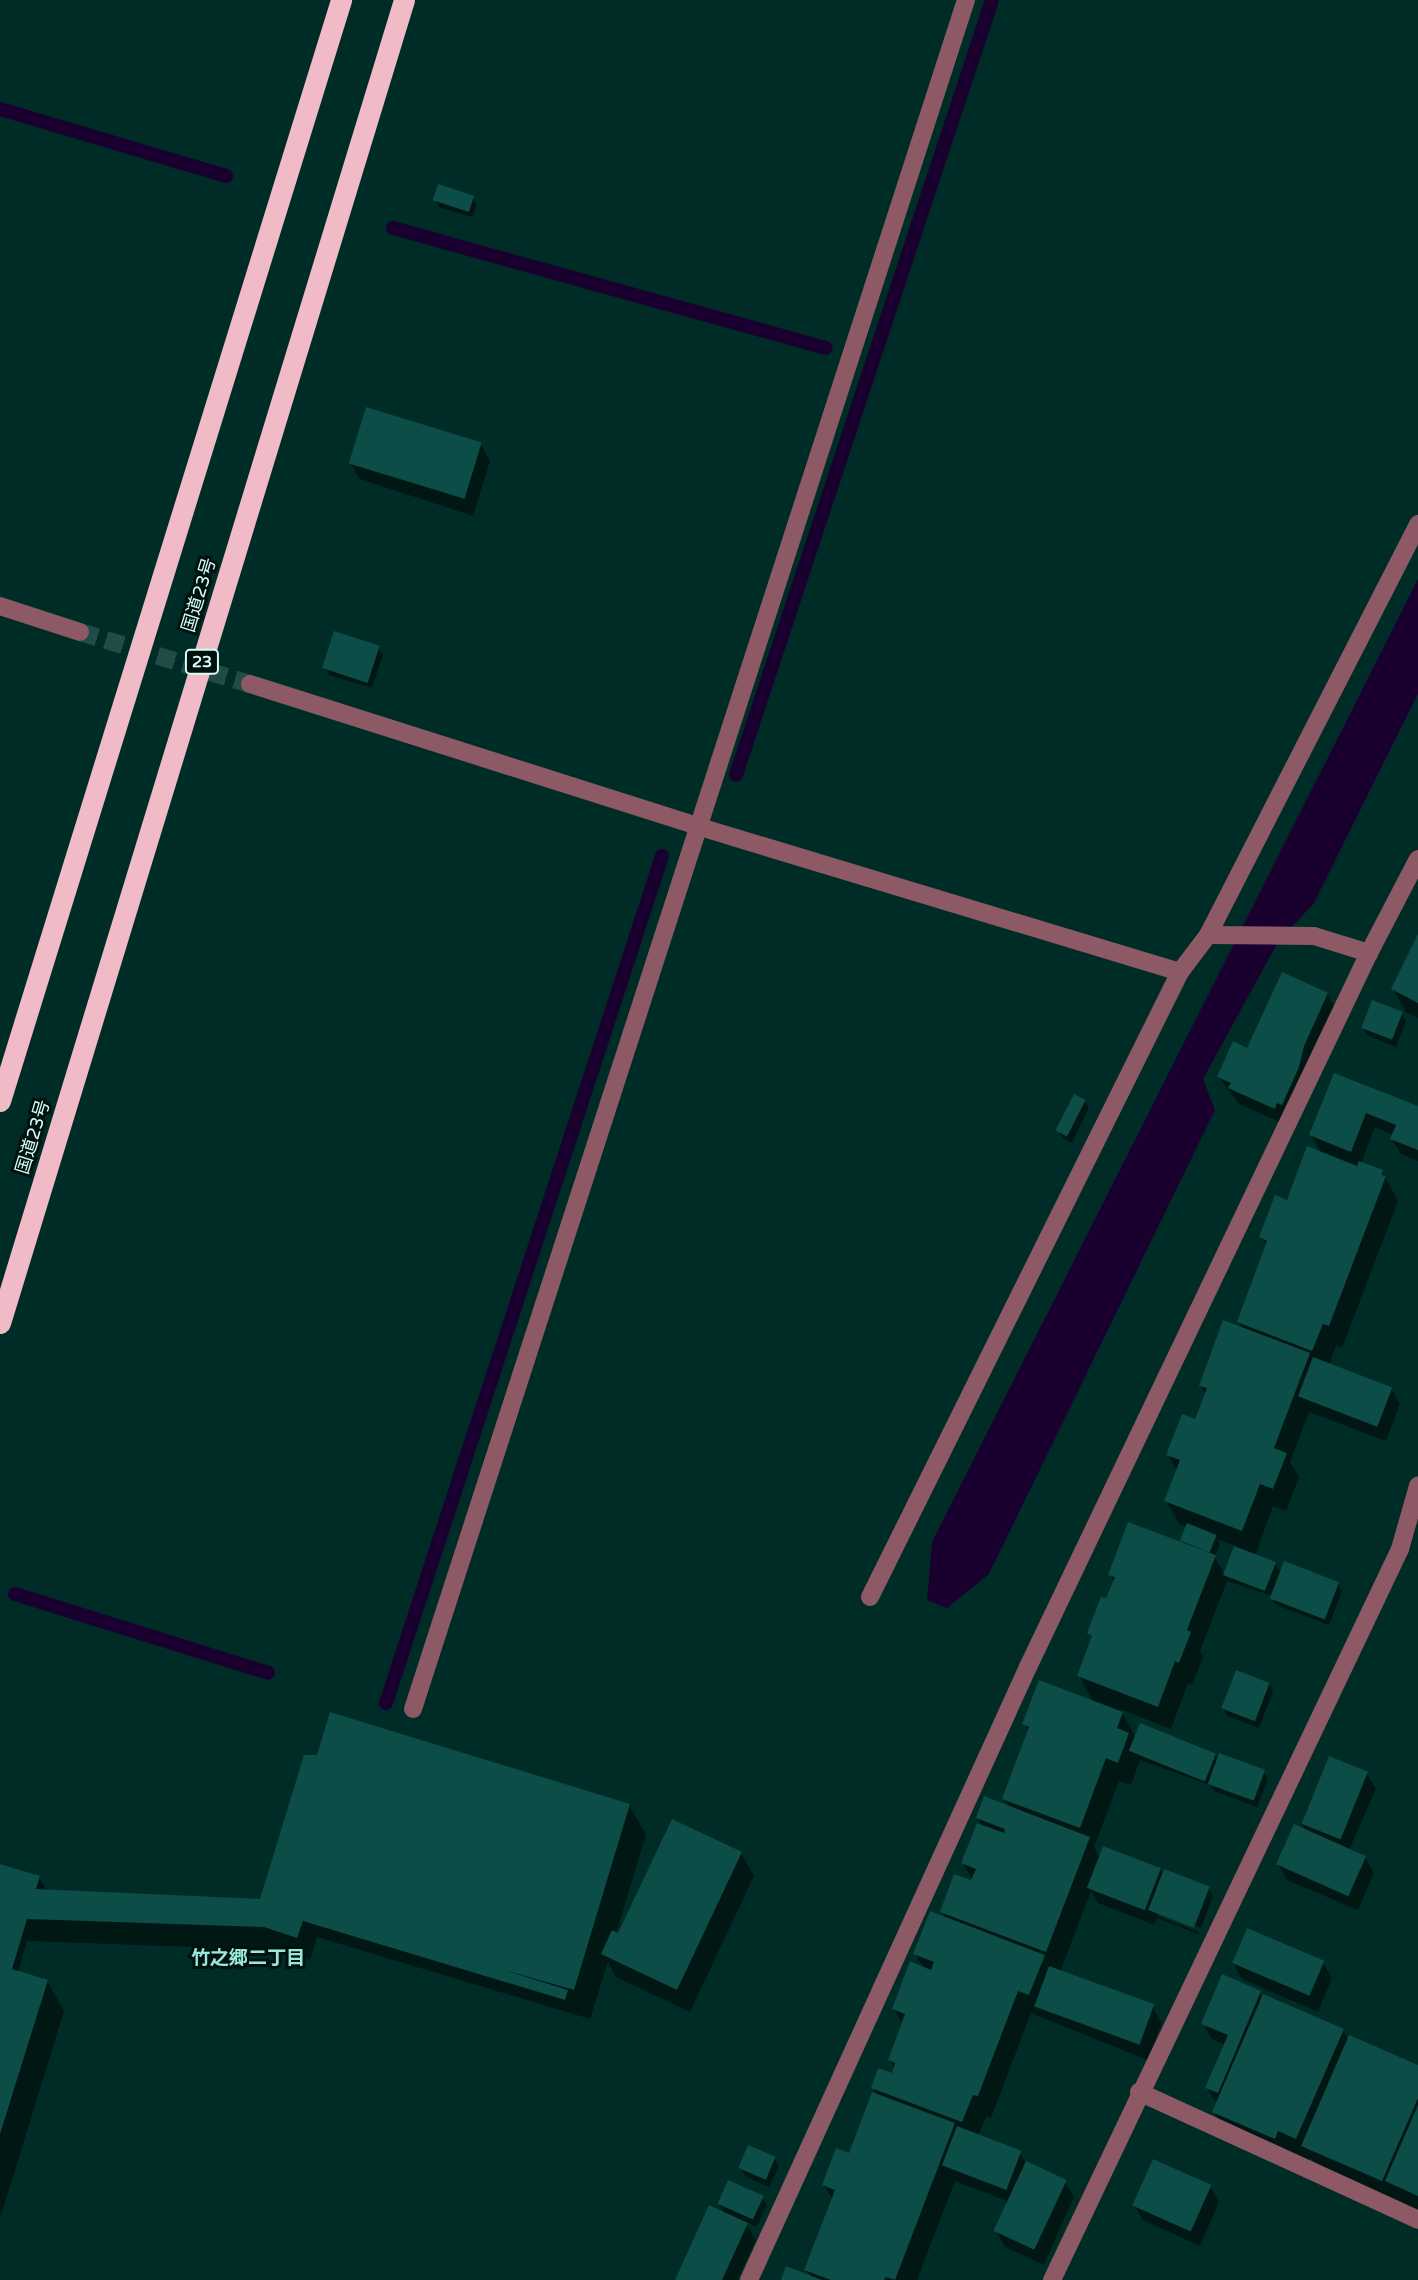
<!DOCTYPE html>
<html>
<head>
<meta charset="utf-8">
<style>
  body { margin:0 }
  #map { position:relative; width:1418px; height:2280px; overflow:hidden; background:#002c27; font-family:"Varela Round","Noto Sans JP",sans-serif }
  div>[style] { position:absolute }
  .water>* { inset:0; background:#1a002f }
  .shadow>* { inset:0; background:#0007 }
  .stream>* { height:14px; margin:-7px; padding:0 7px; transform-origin:7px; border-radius:7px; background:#1a002f }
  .building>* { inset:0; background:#0c4d47; transform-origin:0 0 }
  .minor-tunnel>* { height:18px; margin-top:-9px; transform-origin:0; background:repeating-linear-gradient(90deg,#204b46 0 18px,transparent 0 27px) }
  .minor>* { height:18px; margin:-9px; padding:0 9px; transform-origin:9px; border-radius:9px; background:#8c5964 }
  .highway>* { height:21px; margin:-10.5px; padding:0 10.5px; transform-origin:10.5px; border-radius:10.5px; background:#f0bbc6 }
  span { translate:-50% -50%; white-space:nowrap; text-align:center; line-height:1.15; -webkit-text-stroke:6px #00120f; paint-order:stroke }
  .shield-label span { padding:2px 5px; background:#00120f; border:2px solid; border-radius:5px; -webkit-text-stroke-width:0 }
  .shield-label { font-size:16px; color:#d8fdf7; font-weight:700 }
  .street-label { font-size:18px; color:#d8fdf7 }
  .neighbourhood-label { font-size:19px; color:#9ae8dd; font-weight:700 }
</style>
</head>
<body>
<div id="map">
  <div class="water">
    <div style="clip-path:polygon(1418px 579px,1418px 694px,1314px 903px,1278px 942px,1203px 1079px,1215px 1110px,989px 1574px,947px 1608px,927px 1600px,932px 1542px)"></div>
  </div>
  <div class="shadow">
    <div style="clip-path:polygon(472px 197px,477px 205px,472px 217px,439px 207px,435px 200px)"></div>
    <div style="clip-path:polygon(481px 445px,490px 461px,473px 516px,360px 479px,351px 464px)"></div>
    <div style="clip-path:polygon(378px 648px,383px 655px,372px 688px,329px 675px,325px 668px)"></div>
    <div style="clip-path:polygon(1418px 938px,1418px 1018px,1406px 1012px,1393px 989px)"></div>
    <div style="clip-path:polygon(1327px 994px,1336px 1010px,1284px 1124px,1239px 1104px,1219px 1077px,1247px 1050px)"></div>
    <div style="clip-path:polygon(1402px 1014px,1406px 1021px,1396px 1047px,1367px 1035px,1363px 1028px)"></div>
    <div style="clip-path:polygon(evenodd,1335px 1075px,1418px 1108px,1418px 1161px,1401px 1154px,1392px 1139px,1394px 1135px,1375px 1127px,1361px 1163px,1382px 1171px,1398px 1201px,1342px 1348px,1336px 1346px,1329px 1365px,1391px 1388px,1400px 1404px,1386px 1441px,1309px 1412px,1290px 1462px,1299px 1477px,1286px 1511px,1273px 1506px,1255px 1556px,1275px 1564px,1281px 1573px,1338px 1583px,1342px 1591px,1329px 1625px,1276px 1605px,1270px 1595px,1227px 1581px,1200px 1651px,1203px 1657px,1192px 1685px,1188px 1683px,1171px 1729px,1120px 1709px,1136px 1738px,1215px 1754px,1219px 1760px,1263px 1771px,1268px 1779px,1257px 1807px,1214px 1791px,1210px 1785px,1140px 1760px,1131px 1785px,1119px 1781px,1094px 1847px,1100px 1858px,1160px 1869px,1163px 1875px,1209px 1889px,1213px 1896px,1201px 1928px,1158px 1912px,1158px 1916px,1199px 1932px,1198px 1934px,1157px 1918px,1154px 1925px,1098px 1903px,1091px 1891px,1060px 1972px,1153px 2007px,1162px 2023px,1147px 2060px,1031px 2013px,991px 2118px,986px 2117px,978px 2136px,1019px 2152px,1026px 2163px,1065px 2182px,1074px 2197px,1044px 2265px,1005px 2247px,996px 2231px,1010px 2202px,955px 2181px,917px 2280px,783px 2280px,811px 2277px,806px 2270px,833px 2200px,824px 2185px,850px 2155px,877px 2095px,873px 2088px,893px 2075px,895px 2069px,890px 2060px,903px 2025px,894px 2009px,924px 1968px,915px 1954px,946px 1919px,942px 1912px,974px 1883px,963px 1863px,982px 1827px,978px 1818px,1010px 1808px,1004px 1799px,1029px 1732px,1024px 1724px,1094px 1703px,1079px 1676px,1093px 1639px,1089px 1633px,1114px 1582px,1110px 1575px,1185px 1546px,1182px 1540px,1187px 1527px,1179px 1524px,1166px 1501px,1177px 1471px,1168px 1455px,1196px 1421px,1206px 1395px,1201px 1386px,1243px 1330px,1239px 1322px,1267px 1247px,1261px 1237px,1322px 1154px,1311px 1135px,1335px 1075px,1217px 1539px,1236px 1546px,1225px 1575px,1215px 1558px,1220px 1544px,1217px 1539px)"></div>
    <div style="clip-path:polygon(1084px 1101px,1089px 1108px,1072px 1143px,1063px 1138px,1059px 1131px)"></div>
    <div style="clip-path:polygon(1269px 1684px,1273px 1692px,1259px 1728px,1227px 1716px,1223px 1708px)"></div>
    <div style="clip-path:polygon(1367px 1774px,1376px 1789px,1349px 1850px,1365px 1857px,1374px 1873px,1358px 1910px,1287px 1880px,1278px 1864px,1306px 1832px,1302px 1823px)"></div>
    <div style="clip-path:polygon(629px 1805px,646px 1835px,615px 1937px,741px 1853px,754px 1876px,690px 2012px,616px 1977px,608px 1962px,590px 2019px,317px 1937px,310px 1960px,278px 1950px,27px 1941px,18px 1972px,47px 1981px,64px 2011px,0 2219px,0 1865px,39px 1877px,47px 1891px,264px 1901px)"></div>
    <div style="clip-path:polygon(1233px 1963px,1323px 1963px,1332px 1978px,1318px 2012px,1242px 1979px)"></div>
    <div style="clip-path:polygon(1260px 1993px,1263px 1998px,1343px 2030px,1349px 2041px,1418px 2067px,1418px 2212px,1400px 2204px,1397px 2199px,1396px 2203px,1317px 2169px,1311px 2158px,1309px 2161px,1227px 2135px,1214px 2112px,1217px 2104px,1207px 2088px,1225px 2045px,1212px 2039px,1203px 2023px)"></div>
    <div style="clip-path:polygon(774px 2158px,779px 2166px,769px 2187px,745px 2176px,740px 2168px)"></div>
    <div style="clip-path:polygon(1210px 2186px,1219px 2202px,1200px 2246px,1143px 2220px,1134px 2205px)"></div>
    <div style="clip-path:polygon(762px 2198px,767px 2205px,757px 2227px,745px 2222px,756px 2240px,737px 2280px,677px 2280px,724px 2214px,719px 2204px)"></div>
  </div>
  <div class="stream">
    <div style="left:0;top:109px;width:236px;rotate:16.5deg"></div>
    <div style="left:393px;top:228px;width:449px;rotate:15.5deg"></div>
    <div style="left:736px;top:775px;width:816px;rotate:-71.72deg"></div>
    <div style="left:15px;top:1594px;width:265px;rotate:17.3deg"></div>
    <div style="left:386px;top:1703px;width:891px;rotate:-71.95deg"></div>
  </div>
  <div class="building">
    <div style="left:438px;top:184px;width:38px;height:17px;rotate:18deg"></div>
    <div style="left:366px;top:407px;width:121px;height:59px;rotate:17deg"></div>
    <div style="left:334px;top:631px;width:48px;height:39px;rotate:18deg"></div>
    <div style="clip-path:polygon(1418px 934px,1418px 1003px,1391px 989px)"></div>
    <div style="clip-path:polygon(1282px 972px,1328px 993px,1304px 1046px,1299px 1067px,1282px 1105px,1277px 1103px,1275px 1109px,1228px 1088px,1231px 1083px,1217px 1077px,1233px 1041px,1247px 1048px)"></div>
    <div style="left:1372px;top:1000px;width:33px;height:30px;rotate:21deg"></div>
    <div style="clip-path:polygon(1334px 1073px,1418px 1106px,1418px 1150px,1390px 1139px,1396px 1125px,1366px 1113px,1351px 1152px,1309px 1135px)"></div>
    <div style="left:1074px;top:1094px;width:13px;height:41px;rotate:27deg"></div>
    <div style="clip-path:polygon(1307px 1146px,1357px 1166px,1359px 1161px,1383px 1170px,1382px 1175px,1386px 1176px,1329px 1326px,1323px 1324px,1312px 1351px,1237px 1322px,1267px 1241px,1259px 1237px,1275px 1195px,1287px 1200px)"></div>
    <div style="clip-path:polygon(1223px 1320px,1310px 1353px,1274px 1448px,1287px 1453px,1273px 1489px,1260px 1484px,1242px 1531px,1164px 1501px,1180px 1460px,1166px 1455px,1182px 1414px,1195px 1419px,1207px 1388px,1199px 1386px)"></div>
    <div style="left:1313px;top:1357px;width:85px;height:42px;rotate:21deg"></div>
    <div style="clip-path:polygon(1128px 1522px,1216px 1555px,1187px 1630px,1191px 1632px,1179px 1663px,1175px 1661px,1158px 1707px,1077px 1676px,1092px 1636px,1087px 1633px,1101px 1597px,1106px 1598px,1115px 1577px,1108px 1575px)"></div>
    <div style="left:1187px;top:1523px;width:32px;height:19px;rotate:22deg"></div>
    <div style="left:1234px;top:1546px;width:45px;height:31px;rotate:21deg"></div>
    <div style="left:1284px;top:1561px;width:59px;height:40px;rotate:21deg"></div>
    <div style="left:1236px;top:1670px;width:36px;height:41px;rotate:21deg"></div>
    <div style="clip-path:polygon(1039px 1680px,1123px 1712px,1117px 1728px,1129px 1733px,1118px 1763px,1106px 1758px,1080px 1828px,1002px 1799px,1029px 1727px,1022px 1724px)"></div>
    <div style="clip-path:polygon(330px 1712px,630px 1804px,574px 1990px,498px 1968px,568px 1990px,565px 2000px,303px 1921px,297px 1938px,264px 1927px,27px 1919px,12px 1969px,48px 1980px,0 2134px,0 1864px,40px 1876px,36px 1889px,260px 1899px,304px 1755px,317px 1755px)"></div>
    <div style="left:1140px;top:1723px;width:82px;height:30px;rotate:22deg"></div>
    <div style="left:1219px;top:1753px;width:49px;height:33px;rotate:20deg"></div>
    <div style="left:1329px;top:1756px;width:42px;height:73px;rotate:22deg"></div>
    <div style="clip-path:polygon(984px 1796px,1090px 1837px,1046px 1952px,940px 1912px,954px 1874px,971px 1880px,976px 1869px,961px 1863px,977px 1823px,1004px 1833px,1005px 1829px,976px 1818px)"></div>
    <div style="clip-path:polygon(672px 1819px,742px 1852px,677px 1990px,601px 1954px,612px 1930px,618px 1933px)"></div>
    <div style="left:1294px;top:1824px;width:79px;height:44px;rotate:24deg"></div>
    <div style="left:1103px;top:1846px;width:62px;height:45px;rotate:21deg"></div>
    <div style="left:1164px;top:1869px;width:49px;height:44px;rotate:21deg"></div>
    <div style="clip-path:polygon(930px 1911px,1045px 1955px,1029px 1995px,1018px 1991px,978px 2096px,973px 2095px,962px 2122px,871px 2088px,878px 2068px,892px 2073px,895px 2063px,888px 2060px,905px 2014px,892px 2009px,910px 1961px,931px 1970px,934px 1962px,913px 1954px)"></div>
    <div style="left:1247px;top:1928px;width:84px;height:38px;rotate:23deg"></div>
    <div style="left:1049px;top:1966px;width:112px;height:43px;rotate:20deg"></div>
    <div style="clip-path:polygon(1222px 1974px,1261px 1991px,1218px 2093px,1205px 2088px,1228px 2035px,1201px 2024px)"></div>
    <div style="clip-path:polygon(1263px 1994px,1344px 2029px,1296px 2139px,1278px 2131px,1275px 2139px,1212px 2112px)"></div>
    <div style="clip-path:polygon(1349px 2035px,1418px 2065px,1418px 2098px,1382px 2181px,1301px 2146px)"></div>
    <div style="clip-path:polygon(872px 2092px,955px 2123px,895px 2280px,886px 2277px,884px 2280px,831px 2280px,804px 2270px,835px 2190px,822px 2185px,836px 2148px,849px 2153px)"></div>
    <div style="clip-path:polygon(1418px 2105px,1418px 2196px,1385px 2181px)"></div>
    <div style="left:957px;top:2126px;width:69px;height:42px;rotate:21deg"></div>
    <div style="left:748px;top:2145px;width:30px;height:25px;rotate:23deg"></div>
    <div style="left:1153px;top:2159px;width:64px;height:51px;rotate:24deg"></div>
    <div style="left:1026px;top:2161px;width:45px;height:77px;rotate:25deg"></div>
    <div style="left:728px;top:2180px;width:39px;height:26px;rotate:24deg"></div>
    <div style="clip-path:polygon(709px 2205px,748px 2223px,722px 2280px,675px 2280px)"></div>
    <div style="clip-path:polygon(786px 2266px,822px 2280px,781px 2280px)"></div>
  </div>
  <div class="minor-tunnel">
    <div style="left:80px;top:632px;width:178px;rotate:17deg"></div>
  </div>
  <div class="minor">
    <div style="left:0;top:606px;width:84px;rotate:18deg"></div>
    <div style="left:250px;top:684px;width:472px;rotate:17.6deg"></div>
    <div style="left:700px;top:827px;width:501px;rotate:16.81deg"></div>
    <div style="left:1180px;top:972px;width:46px;rotate:-52.9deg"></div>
    <div style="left:1208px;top:935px;width:106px;rotate:0.5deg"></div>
    <div style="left:1314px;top:936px;width:58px;rotate:17.2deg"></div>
    <div style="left:1208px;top:935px;width:462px;rotate:-62.9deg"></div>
    <div style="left:870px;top:1597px;width:698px;rotate:-63.62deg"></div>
    <div style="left:413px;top:1709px;width:1796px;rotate:-72.07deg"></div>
    <div style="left:1139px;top:2092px;width:307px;rotate:24.6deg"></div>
    <div style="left:749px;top:2280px;width:674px;rotate:-65.53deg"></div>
    <div style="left:1028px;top:1667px;width:791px;rotate:-64.47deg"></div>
    <div style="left:1369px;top:953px;width:106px;rotate:-62.5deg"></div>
    <div style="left:1052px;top:2280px;width:810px;rotate:-64.54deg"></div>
    <div style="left:1400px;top:1549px;width:66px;rotate:-74.1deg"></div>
  </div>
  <div class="highway">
    <div style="left:0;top:1101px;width:1153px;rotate:-72.79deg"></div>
    <div style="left:0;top:1323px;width:1383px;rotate:-73.02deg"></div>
  </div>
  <div class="shield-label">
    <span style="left:202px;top:662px">23</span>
  </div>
  <div class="street-label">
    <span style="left:199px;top:595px;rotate:-73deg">国道23号</span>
    <span style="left:33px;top:1137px;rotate:-73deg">国道23号</span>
  </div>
  <div class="neighbourhood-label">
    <span style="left:248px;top:1959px">竹之郷二丁目</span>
  </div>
</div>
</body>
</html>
